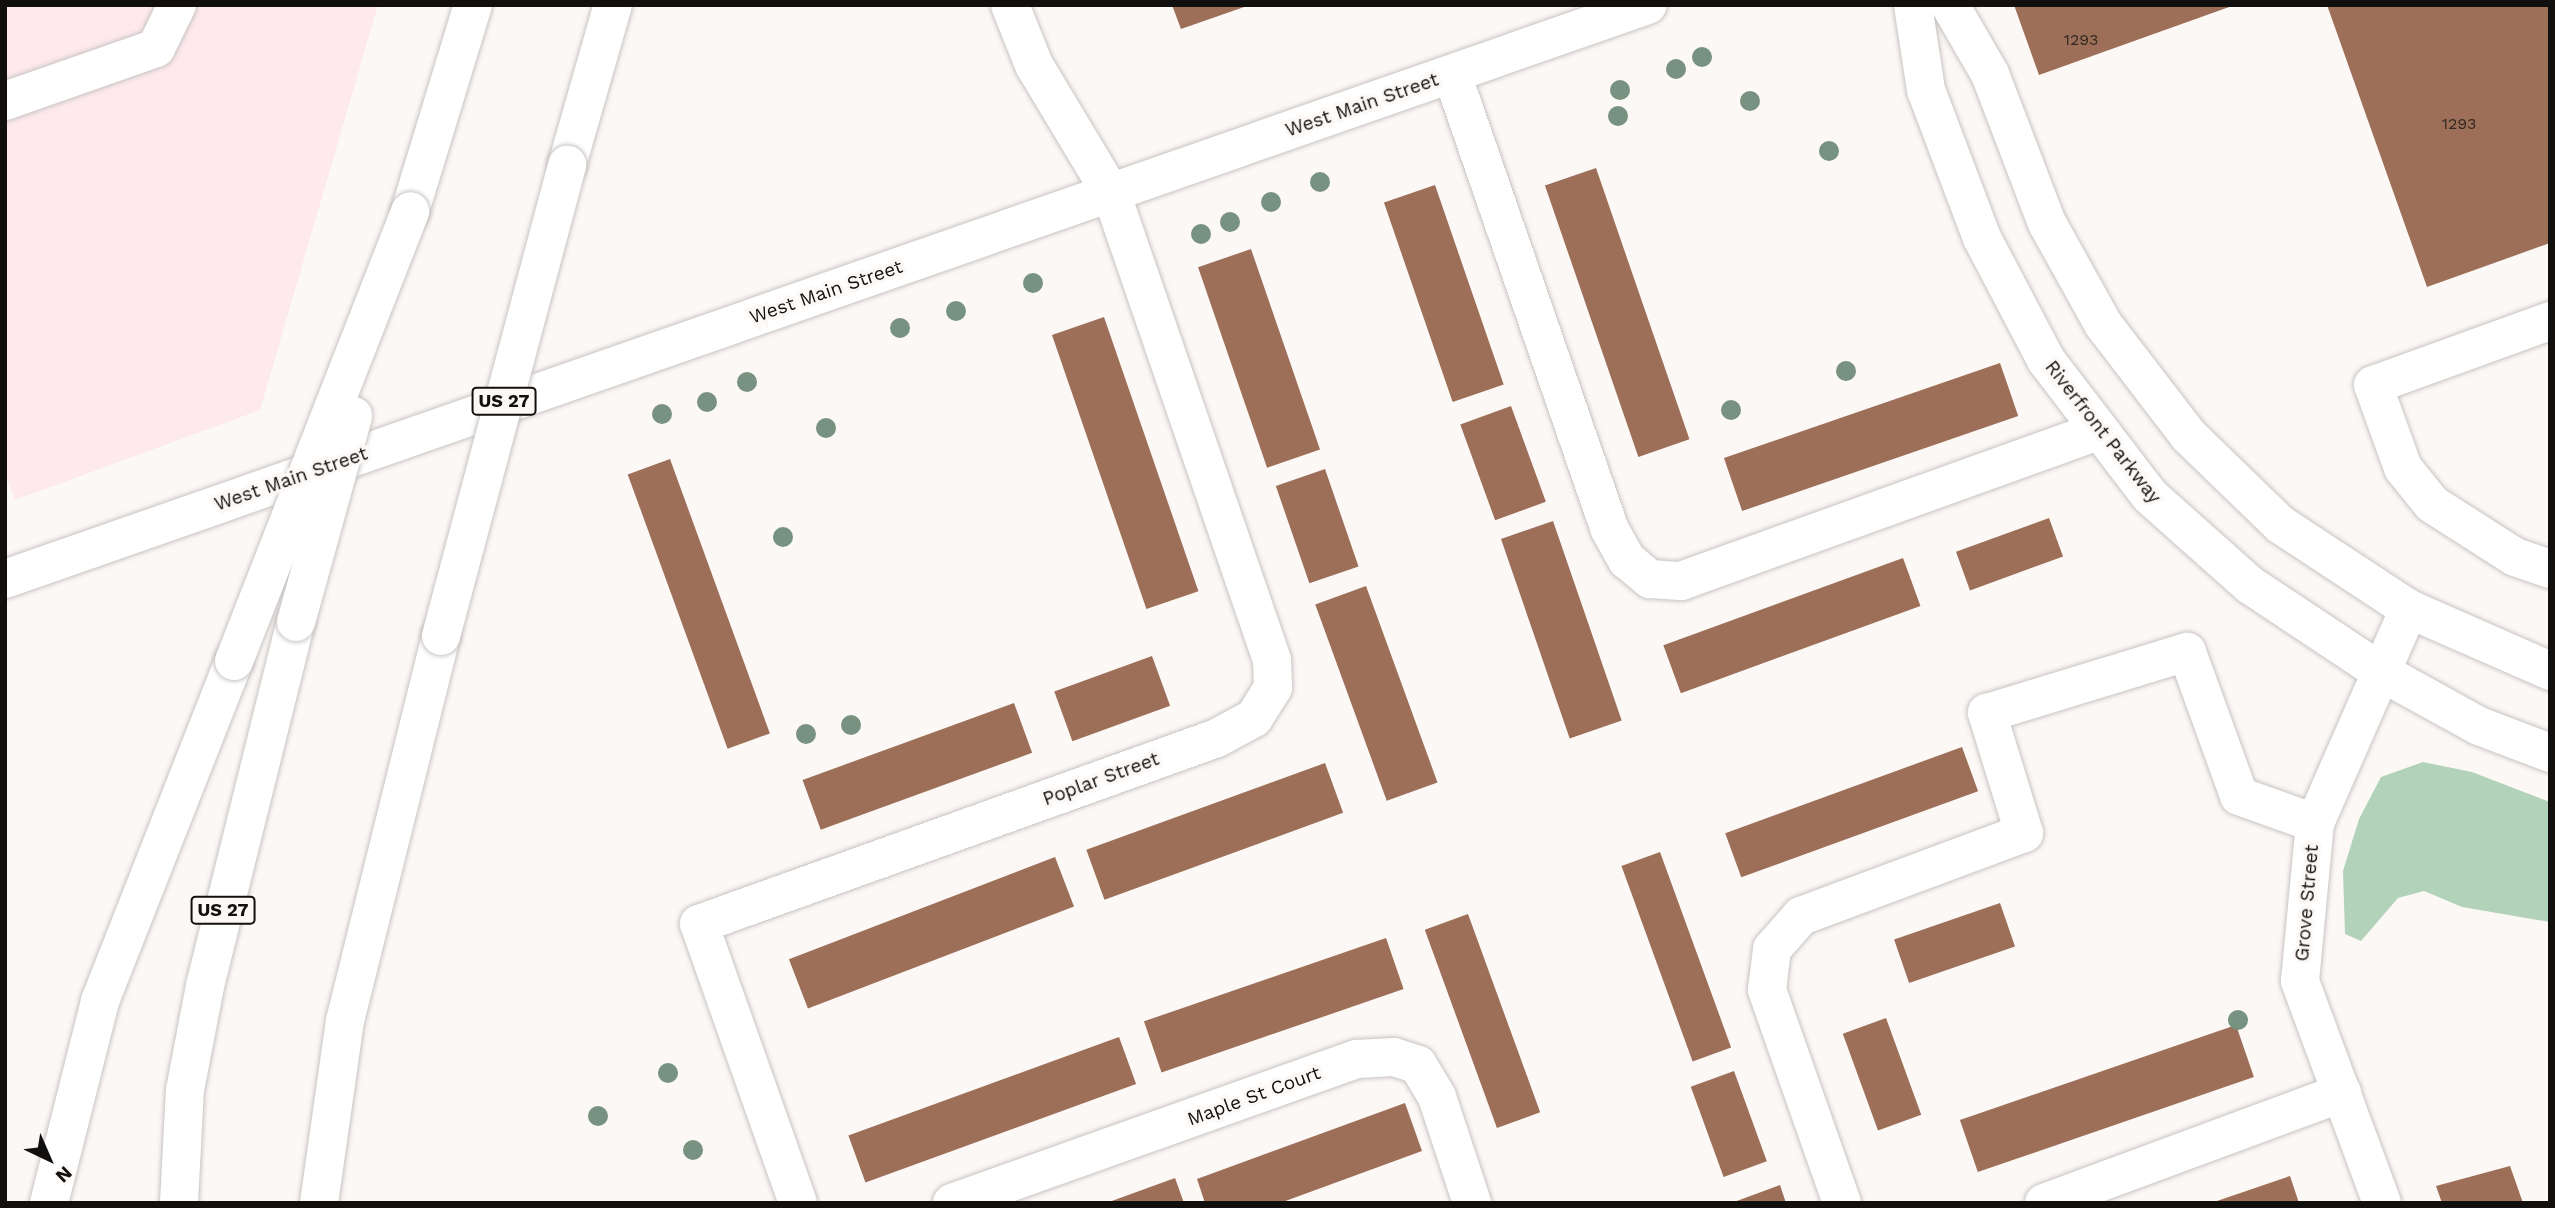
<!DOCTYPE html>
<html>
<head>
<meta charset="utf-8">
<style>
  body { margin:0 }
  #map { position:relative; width:2555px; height:1208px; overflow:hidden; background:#fcf8f6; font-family:"Work Sans",sans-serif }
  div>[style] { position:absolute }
  .industrial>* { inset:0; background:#fee9ed }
  .green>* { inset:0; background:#b3d2ba }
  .building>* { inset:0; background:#9d6f58; transform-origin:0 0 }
  .roads { filter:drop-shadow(0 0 2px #c8c4c3) drop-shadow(0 0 2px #c8c4c3) }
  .minor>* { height:38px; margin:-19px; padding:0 19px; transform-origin:19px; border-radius:19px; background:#fff }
  .major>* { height:38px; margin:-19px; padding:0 19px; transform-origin:19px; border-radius:19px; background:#fff }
  .highway>* { height:38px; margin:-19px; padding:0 19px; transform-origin:19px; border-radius:19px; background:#fff }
  .bridges { filter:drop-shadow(0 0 2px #c8c4c3) drop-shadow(0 0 2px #c8c4c3) }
  .highway-bridge>* { height:38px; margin:-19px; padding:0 19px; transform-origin:19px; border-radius:19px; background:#fff }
  .trees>* { width:20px; height:20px; margin:-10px; border-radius:50%; background:#779280 }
  span { translate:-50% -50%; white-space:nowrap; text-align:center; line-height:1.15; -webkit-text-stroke:7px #fcf8f6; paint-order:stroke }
  .number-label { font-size:16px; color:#342821 }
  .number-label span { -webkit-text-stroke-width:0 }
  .shield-label span { padding:2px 5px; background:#fcf8f6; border:2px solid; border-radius:5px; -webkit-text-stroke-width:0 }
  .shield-label { font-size:18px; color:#11100f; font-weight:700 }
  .street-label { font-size:19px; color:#11100f }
  .frame { position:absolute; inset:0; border:7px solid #11100f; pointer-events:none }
  .north { position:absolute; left:14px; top:1124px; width:70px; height:70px; -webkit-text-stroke:5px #fcf8f6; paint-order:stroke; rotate:136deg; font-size:19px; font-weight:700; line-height:28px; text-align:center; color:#11100f }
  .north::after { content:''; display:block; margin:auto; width:24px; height:32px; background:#11100f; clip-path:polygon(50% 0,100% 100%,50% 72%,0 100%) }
</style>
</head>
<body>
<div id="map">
  <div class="industrial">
    <div style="clip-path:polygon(5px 5px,378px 5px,260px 410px,15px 500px,5px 474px)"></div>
  </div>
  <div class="green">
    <div style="clip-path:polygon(2423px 762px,2472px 772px,2550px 802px,2550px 922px,2462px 907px,2424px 891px,2398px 898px,2361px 941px,2345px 934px,2343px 871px,2359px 819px,2381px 777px)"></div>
  </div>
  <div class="building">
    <div style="clip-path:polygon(1172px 5px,1247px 5px,1247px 6px,1181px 29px)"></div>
    <div style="clip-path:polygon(2014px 5px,2232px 5px,2232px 6px,2039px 75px)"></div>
    <div style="clip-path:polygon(2327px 5px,2550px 5px,2550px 243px,2427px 287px)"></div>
    <div style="left:1596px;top:168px;width:287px;height:54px;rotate:71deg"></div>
    <div style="left:1435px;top:185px;width:211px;height:54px;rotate:71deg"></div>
    <div style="left:1251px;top:249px;width:212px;height:56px;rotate:71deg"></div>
    <div style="left:1104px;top:317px;width:290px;height:55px;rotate:71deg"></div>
    <div style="left:2000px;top:363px;width:56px;height:292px;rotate:71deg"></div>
    <div style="left:1511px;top:406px;width:102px;height:54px;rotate:70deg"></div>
    <div style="left:670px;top:459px;width:292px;height:45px;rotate:70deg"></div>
    <div style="left:1325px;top:469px;width:103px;height:52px;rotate:71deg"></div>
    <div style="left:2049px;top:518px;width:41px;height:99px;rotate:70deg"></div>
    <div style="left:1553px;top:521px;width:211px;height:55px;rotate:71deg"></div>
    <div style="left:1903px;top:558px;width:51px;height:255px;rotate:70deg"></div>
    <div style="left:1366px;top:586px;width:209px;height:54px;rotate:70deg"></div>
    <div style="left:1152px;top:656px;width:53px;height:104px;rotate:70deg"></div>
    <div style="left:1014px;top:703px;width:53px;height:225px;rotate:70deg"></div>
    <div style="left:1962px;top:747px;width:47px;height:252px;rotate:70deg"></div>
    <div style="left:1325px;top:763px;width:53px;height:254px;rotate:70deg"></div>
    <div style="left:1660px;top:852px;width:208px;height:41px;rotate:70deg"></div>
    <div style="left:1055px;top:857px;width:53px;height:285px;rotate:69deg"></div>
    <div style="left:2000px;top:903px;width:46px;height:112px;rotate:71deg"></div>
    <div style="left:1468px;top:914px;width:211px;height:46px;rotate:70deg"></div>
    <div style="left:1386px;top:938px;width:54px;height:256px;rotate:71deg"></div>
    <div style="left:1886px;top:1018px;width:103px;height:46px;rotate:70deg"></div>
    <div style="left:2236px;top:1025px;width:55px;height:292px;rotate:71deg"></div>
    <div style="left:1119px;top:1037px;width:50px;height:288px;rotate:70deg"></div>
    <div style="left:1734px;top:1071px;width:96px;height:46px;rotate:70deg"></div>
    <div style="clip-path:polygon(1405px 1103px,1422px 1151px,1280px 1203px,1205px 1203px,1197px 1179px)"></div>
    <div style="clip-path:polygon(2510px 1166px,2523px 1203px,2442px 1203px,2436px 1186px)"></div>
    <div style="clip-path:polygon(2290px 1176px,2299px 1203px,2214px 1203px,2214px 1202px)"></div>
    <div style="clip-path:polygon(1175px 1178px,1184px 1203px,1109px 1203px,1109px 1202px)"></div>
    <div style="clip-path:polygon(1780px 1185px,1786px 1203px,1734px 1203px,1734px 1202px)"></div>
  </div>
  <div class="roads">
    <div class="minor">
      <div style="left:1452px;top:74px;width:480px;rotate:70.9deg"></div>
      <div style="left:1609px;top:528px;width:37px;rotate:61deg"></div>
      <div style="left:1627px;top:560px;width:30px;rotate:40deg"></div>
      <div style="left:1650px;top:579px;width:31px;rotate:4deg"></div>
      <div style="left:1681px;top:581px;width:445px;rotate:-19.8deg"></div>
      <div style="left:5px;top:101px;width:160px;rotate:-19.3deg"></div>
      <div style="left:156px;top:48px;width:48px;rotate:-64deg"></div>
      <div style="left:2550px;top:321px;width:188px;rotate:160.1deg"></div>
      <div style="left:2373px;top:385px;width:88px;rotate:70.1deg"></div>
      <div style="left:2403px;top:468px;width:46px;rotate:51.1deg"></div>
      <div style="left:2432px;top:504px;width:98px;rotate:32.6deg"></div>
      <div style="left:2515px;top:557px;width:37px;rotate:19deg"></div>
      <div style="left:798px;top:1203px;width:296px;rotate:-109.5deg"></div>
      <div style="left:699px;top:924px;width:550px;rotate:-19.75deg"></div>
      <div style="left:1217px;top:738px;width:42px;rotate:-28.4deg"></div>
      <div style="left:1254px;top:718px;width:36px;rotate:-58deg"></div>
      <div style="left:1273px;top:688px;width:28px;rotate:-92deg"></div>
      <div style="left:1272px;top:660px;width:494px;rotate:-109deg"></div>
      <div style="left:952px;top:1203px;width:430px;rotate:-19.6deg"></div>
      <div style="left:1357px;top:1059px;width:37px;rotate:-3deg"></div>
      <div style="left:1394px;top:1057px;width:25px;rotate:18deg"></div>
      <div style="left:1418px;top:1065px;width:37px;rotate:59deg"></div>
      <div style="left:1437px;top:1097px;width:112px;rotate:71.7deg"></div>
      <div style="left:1842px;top:1203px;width:226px;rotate:-109.4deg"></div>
      <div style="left:1767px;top:990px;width:41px;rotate:-83deg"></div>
      <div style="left:1772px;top:949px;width:44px;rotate:-48.7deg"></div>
      <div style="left:1801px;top:916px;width:238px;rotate:-20.4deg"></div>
      <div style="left:2024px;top:833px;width:126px;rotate:-107.1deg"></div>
      <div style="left:1987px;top:713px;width:209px;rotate:-17deg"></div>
      <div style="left:2187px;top:652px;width:153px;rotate:70.1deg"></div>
      <div style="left:2239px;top:796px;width:81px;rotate:19.6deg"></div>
      <div style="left:2044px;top:1203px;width:318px;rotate:-20.3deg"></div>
      <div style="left:2382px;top:1203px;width:237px;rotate:-110.3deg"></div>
      <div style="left:2300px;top:981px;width:159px;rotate:-84.6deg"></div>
      <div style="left:2315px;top:823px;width:234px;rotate:-66.3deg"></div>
    </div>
    <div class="major">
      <div style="left:1913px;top:5px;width:86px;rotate:81.3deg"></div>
      <div style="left:1926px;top:90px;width:158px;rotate:69.3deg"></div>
      <div style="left:1982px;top:238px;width:138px;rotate:62.3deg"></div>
      <div style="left:2046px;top:360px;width:171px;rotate:52.6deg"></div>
      <div style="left:2150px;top:496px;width:134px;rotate:41.7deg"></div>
      <div style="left:2250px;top:585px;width:157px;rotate:33.6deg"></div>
      <div style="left:2381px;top:672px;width:112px;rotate:28.9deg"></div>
      <div style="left:2479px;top:726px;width:76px;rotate:20.8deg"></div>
      <div style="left:1950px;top:5px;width:80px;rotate:59.9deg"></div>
      <div style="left:1990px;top:74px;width:160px;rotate:69.1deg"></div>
      <div style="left:2047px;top:223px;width:115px;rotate:61deg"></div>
      <div style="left:2103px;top:324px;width:141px;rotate:52.5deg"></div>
      <div style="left:2189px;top:436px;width:128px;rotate:44.1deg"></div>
      <div style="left:2281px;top:525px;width:153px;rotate:33.3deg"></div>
      <div style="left:2409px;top:609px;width:154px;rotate:23.7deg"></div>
      <div style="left:5px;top:579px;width:1740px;rotate:-19.26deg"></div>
    </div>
    <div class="highway">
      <div style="left:1010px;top:5px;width:65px;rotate:68.2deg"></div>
      <div style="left:1034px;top:65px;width:149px;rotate:59deg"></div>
      <div style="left:567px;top:165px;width:166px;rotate:-74deg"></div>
      <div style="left:410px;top:211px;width:215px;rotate:-73deg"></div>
      <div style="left:49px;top:1203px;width:208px;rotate:-75.8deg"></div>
      <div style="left:100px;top:1001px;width:365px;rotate:-68.5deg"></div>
      <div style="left:179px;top:1203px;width:113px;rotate:-87deg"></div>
      <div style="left:185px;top:1090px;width:106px;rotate:-79.1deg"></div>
      <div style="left:205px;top:986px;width:375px;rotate:-76deg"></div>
      <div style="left:319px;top:1203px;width:184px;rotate:-81.9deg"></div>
      <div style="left:345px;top:1021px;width:397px;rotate:-76deg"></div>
    </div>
  </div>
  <div class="bridges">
    <div class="highway-bridge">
      <div style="left:296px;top:622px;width:214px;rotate:-74.5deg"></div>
      <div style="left:441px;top:636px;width:488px;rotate:-75deg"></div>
      <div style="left:234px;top:661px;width:483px;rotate:-68.6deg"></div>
    </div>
  </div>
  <div class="trees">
    <div style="left:1702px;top:57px"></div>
    <div style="left:1676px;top:69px"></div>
    <div style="left:1620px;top:90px"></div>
    <div style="left:1750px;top:101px"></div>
    <div style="left:1618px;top:116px"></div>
    <div style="left:1829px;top:151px"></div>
    <div style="left:1320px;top:182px"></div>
    <div style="left:1271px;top:202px"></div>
    <div style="left:1230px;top:222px"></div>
    <div style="left:1201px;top:234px"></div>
    <div style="left:1033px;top:283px"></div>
    <div style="left:956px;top:311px"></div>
    <div style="left:900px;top:328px"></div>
    <div style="left:1846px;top:371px"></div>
    <div style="left:747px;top:382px"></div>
    <div style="left:707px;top:402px"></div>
    <div style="left:1731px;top:410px"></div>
    <div style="left:662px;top:414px"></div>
    <div style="left:826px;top:428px"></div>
    <div style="left:783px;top:537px"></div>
    <div style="left:851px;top:725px"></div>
    <div style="left:806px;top:734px"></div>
    <div style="left:2238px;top:1020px"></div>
    <div style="left:668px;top:1073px"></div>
    <div style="left:598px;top:1116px"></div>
    <div style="left:693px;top:1150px"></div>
  </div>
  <div class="number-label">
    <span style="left:2081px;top:40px">1293</span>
    <span style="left:2459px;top:124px">1293</span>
  </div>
  <div class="shield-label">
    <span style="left:504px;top:401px">US 27</span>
    <span style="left:223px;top:910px">US 27</span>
  </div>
  <div class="street-label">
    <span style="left:1362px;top:105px;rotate:-19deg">West Main Street</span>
    <span style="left:826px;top:292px;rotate:-19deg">West Main Street</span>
    <span style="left:2103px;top:432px;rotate:52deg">Riverfront Parkway</span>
    <span style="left:291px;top:479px;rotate:-19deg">West Main Street</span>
    <span style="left:1101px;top:779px;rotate:-20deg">Poplar Street</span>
    <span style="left:2307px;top:903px;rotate:-85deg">Grove Street</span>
    <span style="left:1254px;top:1096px;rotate:-20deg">Maple St Court</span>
  </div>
  <div class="frame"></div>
  <div class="north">N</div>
</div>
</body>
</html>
